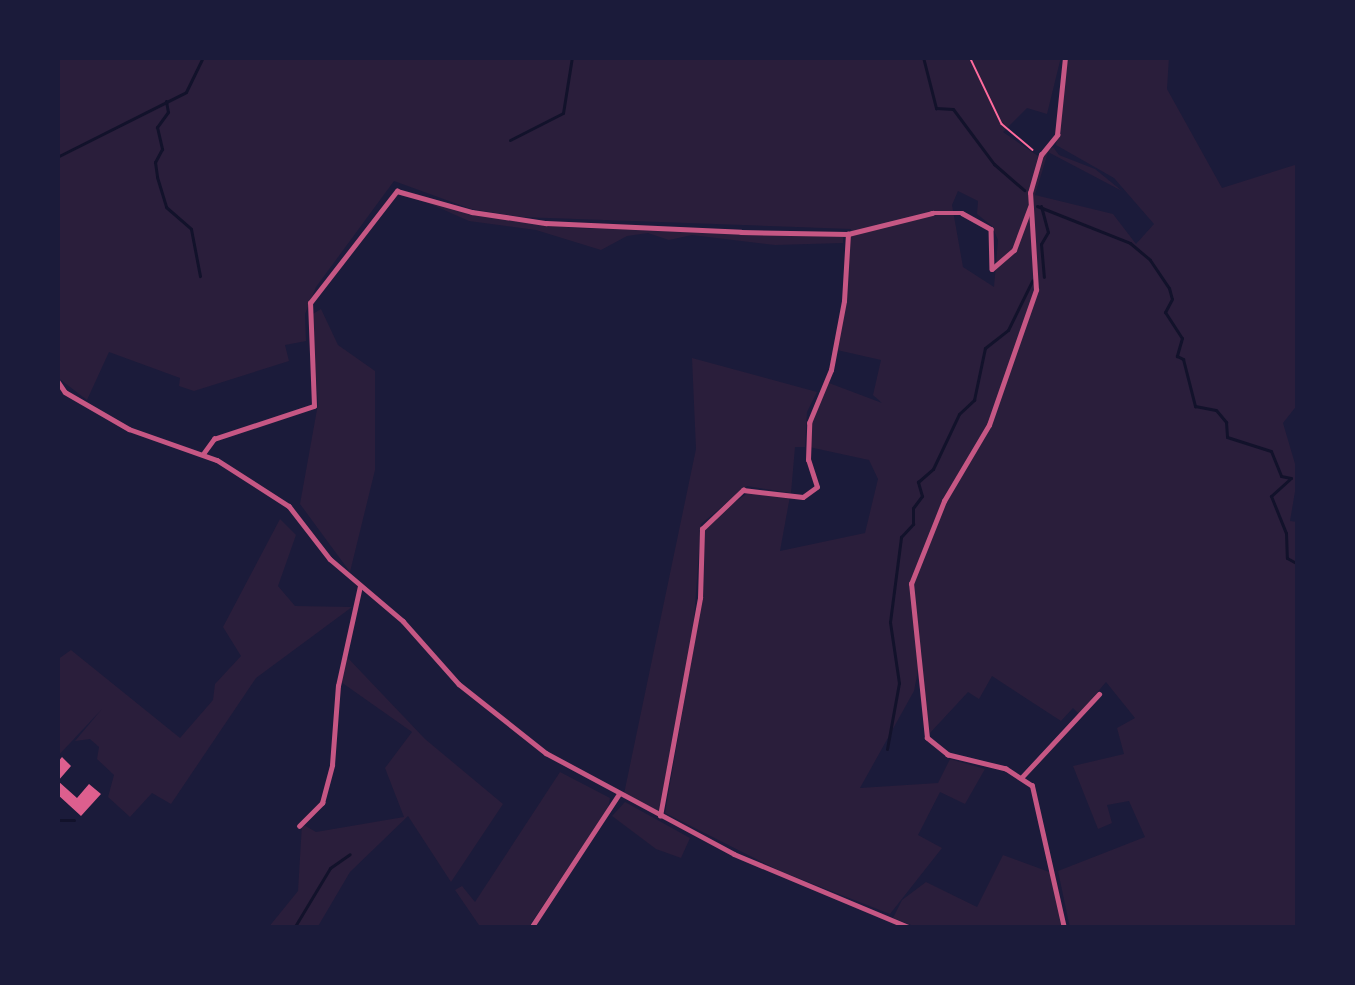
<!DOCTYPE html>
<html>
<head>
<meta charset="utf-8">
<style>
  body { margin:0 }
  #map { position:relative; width:1355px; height:985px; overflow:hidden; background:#1b1b3a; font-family:"Varela Round",sans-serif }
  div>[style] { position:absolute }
  .green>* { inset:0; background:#2a1e3b }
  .stream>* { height:3px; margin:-1.5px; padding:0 1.5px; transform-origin:1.5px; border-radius:1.5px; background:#12122b }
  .building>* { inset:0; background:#dd5f8e }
  .path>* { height:1.5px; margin:-0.75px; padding:0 0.75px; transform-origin:0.75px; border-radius:0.75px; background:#ff6b9d }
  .minor>* { height:4.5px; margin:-2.25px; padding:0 2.25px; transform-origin:2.25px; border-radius:2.25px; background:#c65784 }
  .tertiary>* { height:4.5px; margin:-2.25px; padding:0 2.25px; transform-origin:2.25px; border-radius:2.25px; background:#c65784 }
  span { translate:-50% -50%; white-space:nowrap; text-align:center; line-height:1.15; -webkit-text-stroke:9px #1b1b3a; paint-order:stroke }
  .frame { position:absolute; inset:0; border:60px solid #1b1b3a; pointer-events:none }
</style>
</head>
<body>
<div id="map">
  <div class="green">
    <div style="clip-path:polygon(evenodd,57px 57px,1061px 57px,1047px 114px,1027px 108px,1003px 132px,1038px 156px,1029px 196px,1041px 161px,1047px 151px,1053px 147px,1059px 155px,1095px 169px,1122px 191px,1048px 152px,1035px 195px,1113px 214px,1136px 244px,1154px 224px,1114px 178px,1056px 145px,1065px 70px,1069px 57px,1169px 57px,1167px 89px,1222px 188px,1298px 164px,1298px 404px,1283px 423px,1298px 474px,1290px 521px,1298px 522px,1298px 928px,1070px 928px,1058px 871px,1145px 837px,1129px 801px,1107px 805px,1112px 823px,1098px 829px,1073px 766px,1124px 754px,1117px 728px,1135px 718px,1106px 682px,1079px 714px,1073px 708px,1061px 721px,992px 676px,979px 699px,968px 692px,930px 733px,922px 694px,922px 650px,914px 691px,860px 788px,938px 783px,950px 759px,985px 769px,965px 804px,940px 792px,918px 835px,942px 848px,890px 914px,780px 871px,665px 813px,702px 598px,702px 534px,711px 519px,752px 490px,790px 496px,780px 551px,865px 533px,878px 479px,869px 460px,809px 447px,811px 414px,829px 383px,882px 403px,873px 395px,881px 360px,837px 350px,851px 229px,521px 217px,471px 209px,394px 181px,316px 287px,305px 314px,306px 341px,285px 345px,289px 361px,194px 391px,179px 386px,180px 378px,109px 352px,87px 400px,57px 377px,57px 57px,958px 191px,978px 201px,977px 214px,992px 226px,998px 240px,994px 287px,963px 267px,952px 205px,958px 191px)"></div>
    <div style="clip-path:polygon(417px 198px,472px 214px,574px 228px,843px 237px,843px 243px,775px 245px,692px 235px,669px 240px,648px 233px,627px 236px,601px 250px,536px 230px,469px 221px)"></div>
    <div style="clip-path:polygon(321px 309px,338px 345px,375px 371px,375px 470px,350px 572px,300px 504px,318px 404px,311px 315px)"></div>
    <div style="clip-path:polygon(692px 358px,817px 392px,807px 412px,805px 447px,795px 447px,791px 493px,747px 486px,701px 524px,693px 632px,659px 811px,624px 794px,696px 449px)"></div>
    <div style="clip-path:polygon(280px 519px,296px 535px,278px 586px,295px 606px,352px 607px,256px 678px,171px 804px,152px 793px,130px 817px,108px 797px,114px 775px,97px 759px,99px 747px,90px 739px,75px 741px,102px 709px,57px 757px,57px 660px,71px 650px,180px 738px,213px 700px,215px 684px,241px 656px,223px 627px)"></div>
    <div style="clip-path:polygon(346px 656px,425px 739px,503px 804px,451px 882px,408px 816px,350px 872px,317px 928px,268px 928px,298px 891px,302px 824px,316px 832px,404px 817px,385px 768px,412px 732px,341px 682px)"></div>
    <div style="clip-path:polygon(560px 772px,610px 798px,608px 808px,528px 928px,481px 928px,455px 890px,462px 886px,475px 902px)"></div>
    <div style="clip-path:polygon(625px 802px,690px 838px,681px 858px,656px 849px,612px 816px)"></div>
    <div style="clip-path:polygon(1003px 855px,1052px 873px,1063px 928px,919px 928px,893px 918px,902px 900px,926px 882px,977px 907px)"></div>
  </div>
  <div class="stream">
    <div style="left:923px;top:57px;width:53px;rotate:75.7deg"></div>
    <div style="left:936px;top:108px;width:17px;rotate:3deg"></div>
    <div style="left:953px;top:109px;width:69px;rotate:53.3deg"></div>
    <div style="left:994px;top:164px;width:40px;rotate:41deg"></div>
    <div style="left:166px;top:101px;width:11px;rotate:80deg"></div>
    <div style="left:168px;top:112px;width:19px;rotate:126deg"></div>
    <div style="left:157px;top:127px;width:23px;rotate:77deg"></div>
    <div style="left:162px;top:149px;width:15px;rotate:118deg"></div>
    <div style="left:155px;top:162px;width:15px;rotate:82deg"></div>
    <div style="left:157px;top:177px;width:31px;rotate:73deg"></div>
    <div style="left:166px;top:207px;width:33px;rotate:41deg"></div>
    <div style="left:191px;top:229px;width:48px;rotate:79.2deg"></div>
    <div style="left:510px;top:140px;width:59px;rotate:-27deg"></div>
    <div style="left:563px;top:113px;width:57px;rotate:-80.9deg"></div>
    <div style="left:57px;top:157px;width:144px;rotate:-26.7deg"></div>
    <div style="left:186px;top:92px;width:39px;rotate:-64deg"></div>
    <div style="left:1037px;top:206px;width:100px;rotate:21.7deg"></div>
    <div style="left:1130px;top:243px;width:26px;rotate:40deg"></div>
    <div style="left:1150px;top:260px;width:34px;rotate:56deg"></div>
    <div style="left:1169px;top:288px;width:11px;rotate:75deg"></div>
    <div style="left:1172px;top:299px;width:15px;rotate:118deg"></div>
    <div style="left:1165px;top:312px;width:31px;rotate:57deg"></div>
    <div style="left:1182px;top:338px;width:19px;rotate:106deg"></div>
    <div style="left:1177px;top:356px;width:7px;rotate:27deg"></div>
    <div style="left:1183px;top:359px;width:49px;rotate:75.7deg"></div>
    <div style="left:1195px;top:406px;width:21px;rotate:11deg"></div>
    <div style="left:1216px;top:410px;width:16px;rotate:50deg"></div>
    <div style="left:1226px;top:422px;width:15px;rotate:86deg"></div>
    <div style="left:1227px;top:437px;width:46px;rotate:17.7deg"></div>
    <div style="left:1271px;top:451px;width:27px;rotate:68deg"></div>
    <div style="left:1281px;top:476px;width:10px;rotate:11deg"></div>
    <div style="left:1291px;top:478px;width:27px;rotate:138deg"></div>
    <div style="left:1271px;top:496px;width:40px;rotate:68deg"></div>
    <div style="left:1286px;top:533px;width:25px;rotate:88deg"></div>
    <div style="left:1287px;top:558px;width:13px;rotate:29deg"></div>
    <div style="left:1041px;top:206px;width:27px;rotate:75deg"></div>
    <div style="left:1048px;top:232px;width:14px;rotate:120deg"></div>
    <div style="left:1041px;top:244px;width:33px;rotate:85deg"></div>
    <div style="left:1298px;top:596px;width:6px;rotate:90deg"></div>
    <div style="left:1298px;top:636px;width:46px;rotate:90deg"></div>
    <div style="left:887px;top:749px;width:67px;rotate:-79.7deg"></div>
    <div style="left:899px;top:683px;width:62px;rotate:-98.4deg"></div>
    <div style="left:890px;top:622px;width:86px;rotate:-82.6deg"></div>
    <div style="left:901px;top:537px;width:18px;rotate:-47deg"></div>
    <div style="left:913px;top:524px;width:16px;rotate:-90deg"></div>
    <div style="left:913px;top:508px;width:15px;rotate:-53deg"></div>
    <div style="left:922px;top:496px;width:15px;rotate:-106deg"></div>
    <div style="left:918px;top:482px;width:20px;rotate:-41deg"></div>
    <div style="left:933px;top:469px;width:61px;rotate:-64.7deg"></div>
    <div style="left:959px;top:414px;width:21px;rotate:-43deg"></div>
    <div style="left:974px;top:400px;width:53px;rotate:-78.1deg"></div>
    <div style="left:985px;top:348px;width:29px;rotate:-38deg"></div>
    <div style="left:1008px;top:330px;width:55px;rotate:-63.9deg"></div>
    <div style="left:57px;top:820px;width:17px"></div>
    <div style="left:294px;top:928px;width:70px;rotate:-59deg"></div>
    <div style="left:330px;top:868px;width:24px;rotate:-35deg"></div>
  </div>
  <div class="building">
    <div style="clip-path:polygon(62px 757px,71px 766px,58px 781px,77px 798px,89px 784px,101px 794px,81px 816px,57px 794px,57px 763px)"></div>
  </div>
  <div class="path">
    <div style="left:970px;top:57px;width:74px;rotate:64.5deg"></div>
    <div style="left:1002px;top:124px;width:40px;rotate:40deg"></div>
  </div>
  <div class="minor">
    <div style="left:203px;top:454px;width:19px;rotate:-54deg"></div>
    <div style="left:214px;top:439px;width:105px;rotate:-18.3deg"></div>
    <div style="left:314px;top:406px;width:103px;rotate:-92.2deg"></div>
    <div style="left:310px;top:303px;width:142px;rotate:-52.2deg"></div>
    <div style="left:397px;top:191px;width:78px;rotate:15.6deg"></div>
    <div style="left:472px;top:212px;width:75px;rotate:8.5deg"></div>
    <div style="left:546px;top:223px;width:195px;rotate:2.6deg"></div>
    <div style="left:741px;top:232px;width:107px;rotate:1.1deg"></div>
    <div style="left:848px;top:234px;width:87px;rotate:-14deg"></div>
    <div style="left:932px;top:213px;width:30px"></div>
    <div style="left:962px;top:213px;width:33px;rotate:29deg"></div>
    <div style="left:991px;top:229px;width:40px;rotate:88.6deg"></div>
    <div style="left:992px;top:269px;width:29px;rotate:-41deg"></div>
    <div style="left:1014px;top:250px;width:46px;rotate:-69.6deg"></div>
    <div style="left:1022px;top:777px;width:113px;rotate:-47.1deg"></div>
    <div style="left:660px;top:816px;width:222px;rotate:-79.6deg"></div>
    <div style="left:700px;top:598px;width:69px;rotate:-88.3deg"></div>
    <div style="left:702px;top:529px;width:57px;rotate:-43.6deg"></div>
    <div style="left:743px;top:490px;width:60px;rotate:6.7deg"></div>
    <div style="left:803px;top:497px;width:17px;rotate:-36deg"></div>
    <div style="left:817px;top:487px;width:28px;rotate:-108deg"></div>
    <div style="left:808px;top:460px;width:37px;rotate:-88deg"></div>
    <div style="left:809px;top:423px;width:57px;rotate:-67.5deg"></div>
    <div style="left:831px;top:370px;width:70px;rotate:-79.3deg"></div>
    <div style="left:844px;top:301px;width:67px;rotate:-86.6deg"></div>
    <div style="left:299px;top:826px;width:33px;rotate:-45deg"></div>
    <div style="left:322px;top:803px;width:39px;rotate:-75deg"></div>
    <div style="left:332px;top:765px;width:79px;rotate:-85.7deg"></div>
    <div style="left:338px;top:686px;width:102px;rotate:-77.6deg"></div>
    <div style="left:531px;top:928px;width:160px;rotate:-56.7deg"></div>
    <div style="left:1064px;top:928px;width:146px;rotate:-102.7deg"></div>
    <div style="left:1032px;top:786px;width:31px;rotate:-147deg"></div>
    <div style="left:1006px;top:769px;width:60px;rotate:-166.4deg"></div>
    <div style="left:948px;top:755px;width:27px;rotate:-141deg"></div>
    <div style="left:927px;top:738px;width:155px;rotate:-95.9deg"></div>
    <div style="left:911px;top:584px;width:89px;rotate:-68.3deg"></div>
    <div style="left:944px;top:501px;width:88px;rotate:-59.4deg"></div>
    <div style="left:989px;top:425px;width:143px;rotate:-70.8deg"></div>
    <div style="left:1036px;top:290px;width:97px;rotate:-93.5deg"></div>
    <div style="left:1030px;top:193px;width:40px;rotate:-74deg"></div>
    <div style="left:1041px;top:155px;width:26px;rotate:-51deg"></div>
    <div style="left:1057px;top:135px;width:78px;rotate:-84.1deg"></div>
  </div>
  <div class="tertiary">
    <div style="left:57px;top:380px;width:14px;rotate:56deg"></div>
    <div style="left:65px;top:392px;width:74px;rotate:30deg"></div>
    <div style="left:129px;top:429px;width:93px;rotate:19.4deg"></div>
    <div style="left:217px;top:460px;width:85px;rotate:32.6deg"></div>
    <div style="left:289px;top:506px;width:67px;rotate:52.3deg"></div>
    <div style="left:330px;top:559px;width:96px;rotate:40.3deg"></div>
    <div style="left:403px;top:621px;width:84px;rotate:48.4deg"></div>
    <div style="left:459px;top:684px;width:111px;rotate:38.4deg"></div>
    <div style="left:546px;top:753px;width:213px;rotate:28.2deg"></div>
    <div style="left:734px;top:854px;width:192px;rotate:22.7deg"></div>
  </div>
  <div class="frame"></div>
</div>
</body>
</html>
